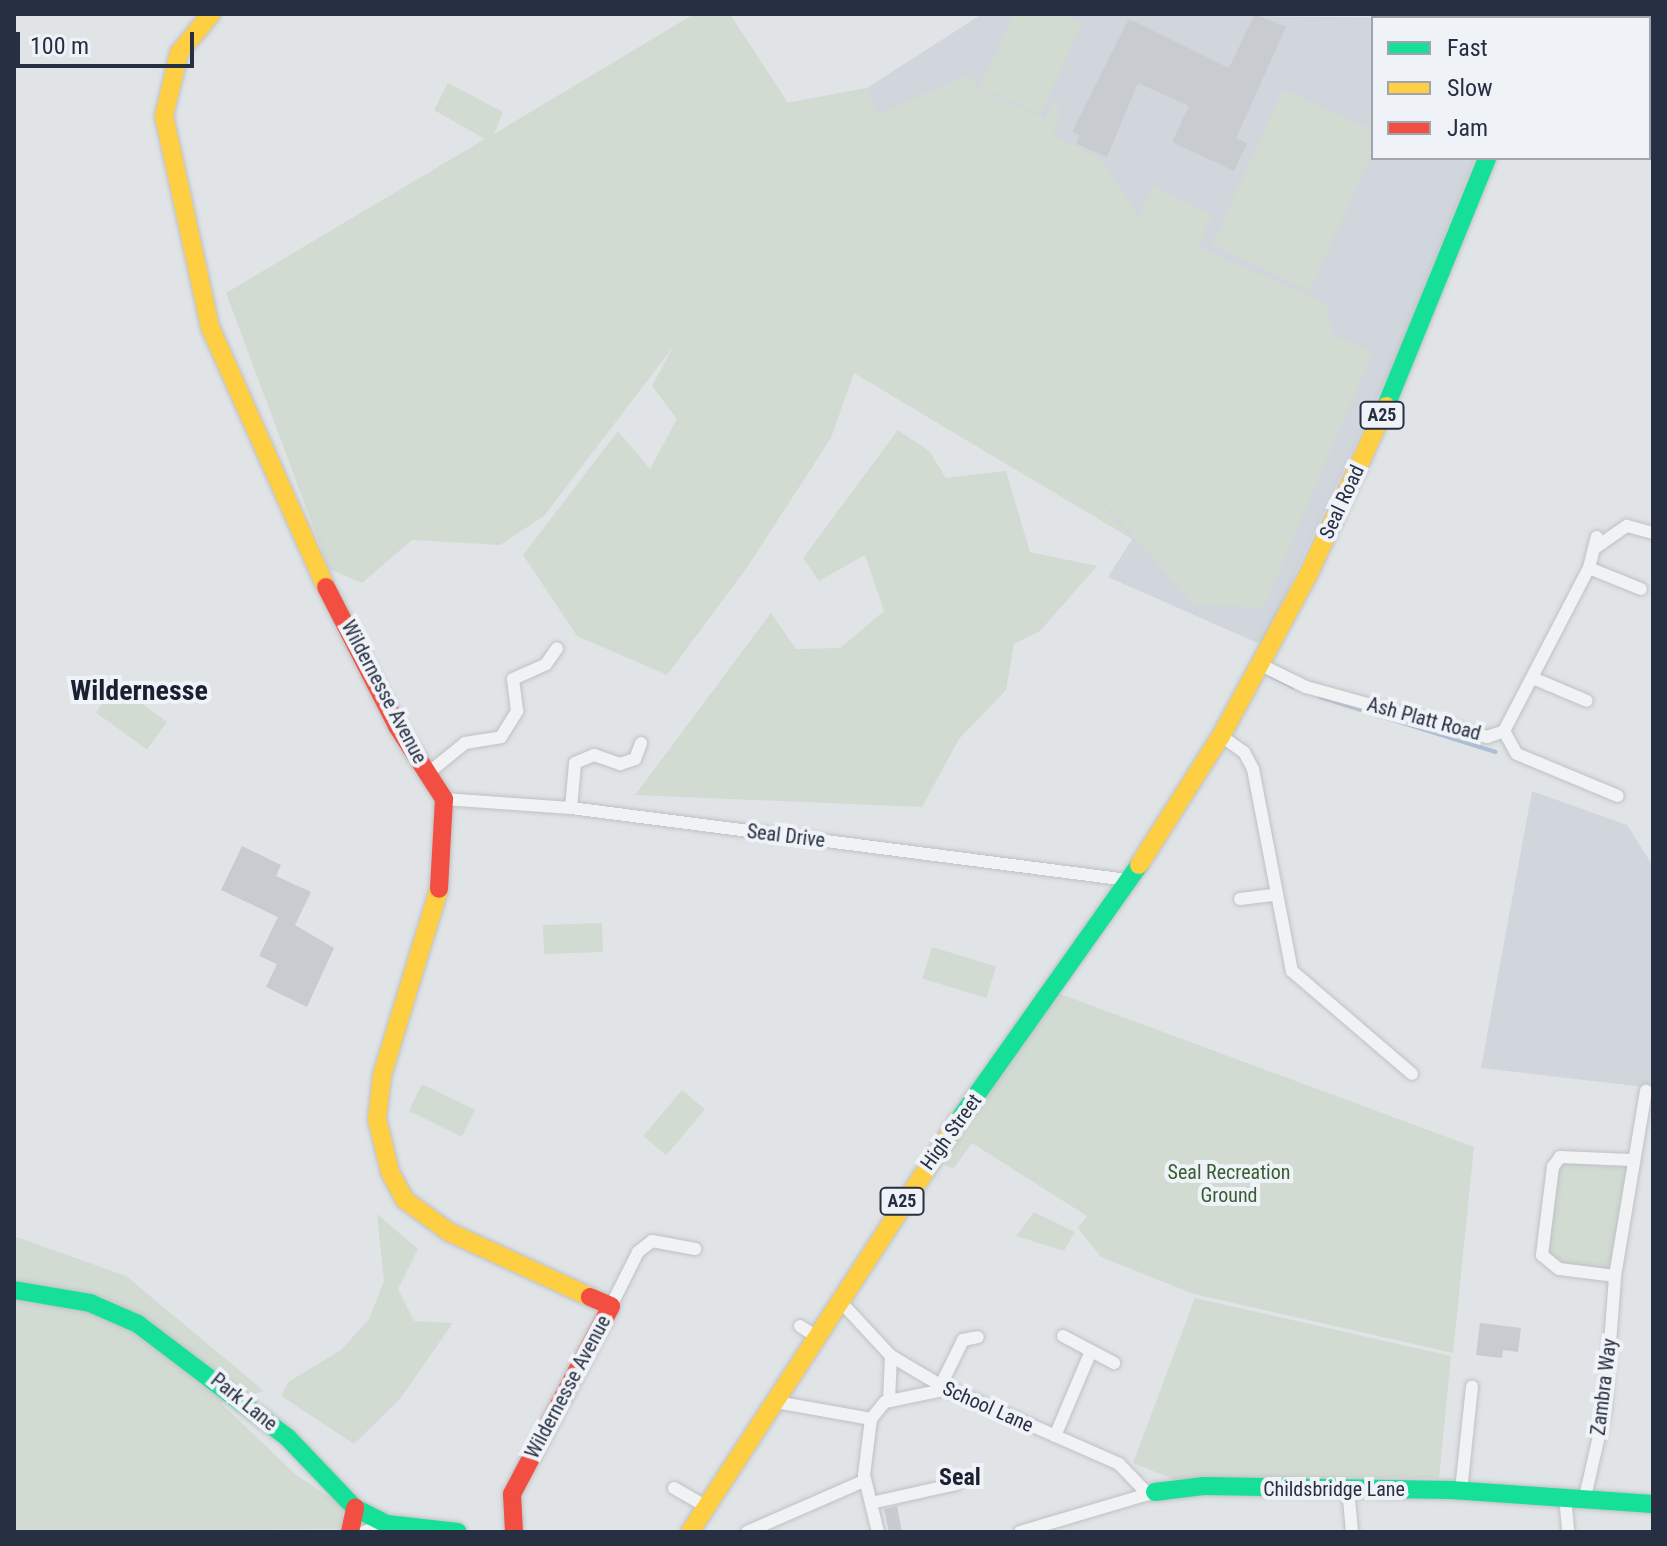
<!DOCTYPE html>
<html>
<head>
<meta charset="utf-8">
<style>
  body { margin:0 }
  #map { position:relative; width:1667px; height:1546px; overflow:hidden; background:#e1e4e7; font-family:"Roboto Condensed",sans-serif }
  div>[style] { position:absolute }
  .built>* { inset:0; background:#d1d5dc }
  .green>* { inset:0; background:#d1dbd2; transform-origin:0 0 }
  .stream>* { height:4px; margin:-2px; padding:0 2px; transform-origin:2px; border-radius:2px; background:#aebed4 }
  .building>* { inset:0; background:#c8cbcf }
  .roads { filter:drop-shadow(0 0 2px #bec1c5) drop-shadow(0 0 2px #bec1c5) }
  .street>* { height:12px; margin:-6px; padding:0 6px; transform-origin:6px; border-radius:6px; background:#f1f2f3 }
  .fast>* { height:18px; margin:-9px; padding:0 9px; transform-origin:9px; border-radius:9px; background:#16e098 }
  .slow>* { height:18px; margin:-9px; padding:0 9px; transform-origin:9px; border-radius:9px; background:#ffcf43 }
  .jam>* { height:18px; margin:-9px; padding:0 9px; transform-origin:9px; border-radius:9px; background:#f24e42 }
  span { translate:-50% -50%; white-space:nowrap; text-align:center; line-height:1.15; -webkit-text-stroke:8px #eff2f7; paint-order:stroke }
  .shield-label span { padding:2px 6px; background:#eff2f7; border:2px solid; border-radius:6px; -webkit-text-stroke-width:0 }
  .shield-label { font-size:18px; color:#272f42; font-weight:700 }
  .street-label { font-size:20px; color:#272f42 }
  .park-label { font-size:20px; color:#395e34 }
  .quarter-label { font-size:24px; color:#192032; font-weight:700 }
  .district-label { font-size:28px; color:#192032; font-weight:700 }
  .frame { position:absolute; inset:0; border:16px solid #272f42; pointer-events:none }
  .legend { position:absolute; left:1371px; top:16px; width:280px; height:144px; box-sizing:border-box; background:#eff2f7; border:2px solid #9fa4af; margin:0; padding:10px 14px; list-style:none; font-size:24px; color:#272f42 }
  .legend li { display:flex; align-items:center; gap:16px; height:40px }
  .legend b { width:40px; border:2px solid #9fa4af }
  .scale { position:absolute; left:16px; top:32px; width:178px; height:36px; box-sizing:border-box; border:4px solid #272f42; border-top:0; padding-left:10px; font-size:24px; line-height:28px; white-space:nowrap; color:#272f42; -webkit-text-stroke:6px #eff2f7; paint-order:stroke }
</style>
</head>
<body>
<div id="map">
  <div class="built">
    <div style="clip-path:polygon(982px 14px,1448px 18px,1373px 18px,1373px 158px,1475px 158px,1398px 353px,1262px 645px,1108px 577px,1132px 539px,664px 228px,787px 103px,867px 88px)"></div>
    <div style="clip-path:polygon(1532px 791px,1627px 825px,1653px 866px,1653px 1088px,1481px 1068px)"></div>
  </div>
  <div class="green">
    <div style="clip-path:polygon(694px 14px,730px 14px,788px 103px,867px 88px,878px 114px,968px 75px,979px 89px,1045px 119px,1053px 102px,1061px 112px,1053px 135px,1100px 158px,1139px 217px,1153px 186px,1212px 215px,1199px 247px,1326px 303px,1334px 336px,1373px 352px,1264px 607px,1194px 606px,1044px 433px,1132px 539px,854px 373px,831px 438px,746px 569px,667px 675px,577px 636px,523px 555px,618px 431px,650px 469px,677px 419px,652px 386px,673px 347px,544px 516px,500px 545px,412px 540px,362px 583px,329px 569px,226px 293px,485px 139px,434px 110px,448px 83px,503px 112px,494px 134px)"></div>
    <div style="clip-path:polygon(1014px 14px,1061px 14px,1082px 23px,1041px 115px,980px 86px)"></div>
    <div style="clip-path:polygon(1283px 89px,1373px 130px,1373px 151px,1310px 291px,1212px 245px)"></div>
    <div style="clip-path:polygon(898px 430px,929px 451px,946px 478px,1006px 471px,1030px 552px,1097px 566px,1040px 631px,1014px 644px,1006px 690px,959px 739px,922px 807px,635px 795px,771px 613px,796px 649px,840px 648px,884px 611px,865px 555px,819px 581px,803px 558px)"></div>
    <div style="left:116px;top:685px;width:63px;height:34px;rotate:36deg"></div>
    <div style="left:602px;top:923px;width:29px;height:59px;rotate:88deg"></div>
    <div style="left:932px;top:947px;width:67px;height:33px;rotate:17deg"></div>
    <div style="clip-path:polygon(1055px 992px,1474px 1147px,1453px 1353px,1194px 1294px,1101px 1257px,1078px 1228px,1087px 1216px,972px 1143px,953px 1169px,938px 1161px)"></div>
    <div style="left:422px;top:1084px;width:59px;height:30px;rotate:26deg"></div>
    <div style="left:682px;top:1090px;width:30px;height:60px;rotate:40deg"></div>
    <div style="clip-path:polygon(1560px 1157px,1631px 1160px,1615px 1276px,1559px 1269px,1542px 1255px)"></div>
    <div style="clip-path:polygon(1034px 1212px,1075px 1232px,1064px 1251px,1016px 1236px)"></div>
    <div style="clip-path:polygon(377px 1214px,418px 1249px,398px 1289px,414px 1321px,453px 1323px,400px 1399px,354px 1444px,281px 1396px,288px 1382px,341px 1350px,369px 1319px,384px 1281px)"></div>
    <div style="clip-path:polygon(14px 1236px,126px 1276px,264px 1391px,221px 1403px,295px 1474px,341px 1505px,345px 1529px,14px 1532px)"></div>
    <div style="clip-path:polygon(1195px 1298px,1451px 1356px,1439px 1478px,1257px 1477px,1183px 1483px,1133px 1463px)"></div>
  </div>
  <div class="stream">
    <div style="left:1265px;top:673px;width:31px;rotate:27deg"></div>
    <div style="left:1320px;top:697px;width:184px;rotate:17.4deg"></div>
  </div>
  <div class="building">
    <div style="clip-path:polygon(1255px 14px,1286px 27px,1236px 138px,1247px 143px,1234px 171px,1172px 142px,1189px 106px,1138px 83px,1107px 157px,1077px 144px,1079px 135px,1072px 132px,1129px 19px,1229px 68px)"></div>
    <div style="clip-path:polygon(242px 846px,281px 865px,276px 876px,311px 892px,295px 925px,334px 948px,307px 1007px,266px 987px,277px 964px,259px 956px,278px 917px,221px 890px)"></div>
    <div style="clip-path:polygon(1480px 1323px,1521px 1328px,1518px 1352px,1503px 1350px,1502px 1358px,1476px 1355px)"></div>
    <div style="clip-path:polygon(897px 1506px,902px 1532px,889px 1532px,884px 1509px)"></div>
  </div>
  <div class="roads">
    <div class="street">
      <div style="left:1649px;top:99px;width:4px;rotate:14deg"></div>
      <div style="left:1595px;top:548px;width:39px;rotate:-35deg"></div>
      <div style="left:1627px;top:526px;width:27px;rotate:15deg"></div>
      <div style="left:1589px;top:568px;width:56px;rotate:22deg"></div>
      <div style="left:1261px;top:665px;width:50px;rotate:26.1deg"></div>
      <div style="left:1306px;top:687px;width:188px;rotate:15.4deg"></div>
      <div style="left:1487px;top:737px;width:18px;rotate:-19deg"></div>
      <div style="left:1504px;top:731px;width:26px;rotate:61deg"></div>
      <div style="left:1517px;top:754px;width:109px;rotate:22.6deg"></div>
      <div style="left:1535px;top:679px;width:56px;rotate:22.9deg"></div>
      <div style="left:1504px;top:731px;width:184px;rotate:-62.5deg"></div>
      <div style="left:1589px;top:568px;width:32px;rotate:-76deg"></div>
      <div style="left:1221px;top:736px;width:28px;rotate:35deg"></div>
      <div style="left:1244px;top:752px;width:19px;rotate:62deg"></div>
      <div style="left:1253px;top:769px;width:206px;rotate:79.1deg"></div>
      <div style="left:1292px;top:971px;width:158px;rotate:40.6deg"></div>
      <div style="left:427px;top:774px;width:49px;rotate:-39.2deg"></div>
      <div style="left:465px;top:743px;width:36px;rotate:-9deg"></div>
      <div style="left:501px;top:737px;width:31px;rotate:-58deg"></div>
      <div style="left:517px;top:711px;width:32px;rotate:-97deg"></div>
      <div style="left:513px;top:679px;width:36px;rotate:-24deg"></div>
      <div style="left:546px;top:664px;width:19px;rotate:-55deg"></div>
      <div style="left:444px;top:799px;width:127px;rotate:4.1deg"></div>
      <div style="left:571px;top:808px;width:562px;rotate:7.37deg"></div>
      <div style="left:571px;top:808px;width:45px;rotate:-84.9deg"></div>
      <div style="left:575px;top:763px;width:21px;rotate:-23deg"></div>
      <div style="left:594px;top:755px;width:28px;rotate:19deg"></div>
      <div style="left:620px;top:764px;width:16px;rotate:-18deg"></div>
      <div style="left:635px;top:759px;width:17px;rotate:-69deg"></div>
      <div style="left:1240px;top:899px;width:35px;rotate:-7deg"></div>
      <div style="left:1615px;top:1276px;width:56px;rotate:-172.9deg"></div>
      <div style="left:1559px;top:1269px;width:22px;rotate:-141deg"></div>
      <div style="left:1542px;top:1255px;width:89px;rotate:-82.9deg"></div>
      <div style="left:1553px;top:1167px;width:12px;rotate:-55deg"></div>
      <div style="left:1560px;top:1157px;width:71px;rotate:2.4deg"></div>
      <div style="left:840px;top:1301px;width:75px;rotate:47.2deg"></div>
      <div style="left:891px;top:1356px;width:57px;rotate:30.6deg"></div>
      <div style="left:940px;top:1385px;width:196px;rotate:23.8deg"></div>
      <div style="left:1119px;top:1464px;width:42px;rotate:46deg"></div>
      <div style="left:611px;top:1306px;width:60px;rotate:-63.4deg"></div>
      <div style="left:638px;top:1252px;width:18px;rotate:-38deg"></div>
      <div style="left:652px;top:1241px;width:44px;rotate:10.5deg"></div>
      <div style="left:800px;top:1326px;width:20px;rotate:33deg"></div>
      <div style="left:1063px;top:1336px;width:58px;rotate:27.9deg"></div>
      <div style="left:889px;top:1401px;width:45px;rotate:-87.5deg"></div>
      <div style="left:776px;top:1402px;width:97px;rotate:10.1deg"></div>
      <div style="left:1055px;top:1436px;width:92px;rotate:-67deg"></div>
      <div style="left:674px;top:1488px;width:38px;rotate:30deg"></div>
      <div style="left:1348px;top:1488px;width:44px;rotate:84.8deg"></div>
      <div style="left:1461px;top:1491px;width:105px;rotate:-84deg"></div>
      <div style="left:1565px;top:1495px;width:37px;rotate:85deg"></div>
      <div style="left:1585px;top:1497px;width:89px;rotate:-77.1deg"></div>
      <div style="left:1605px;top:1410px;width:134px;rotate:-85.7deg"></div>
      <div style="left:1615px;top:1276px;width:188px;rotate:-80.5deg"></div>
      <div style="left:871px;top:1503px;width:88px;rotate:-12.5deg"></div>
      <div style="left:364px;top:1532px;width:24px;rotate:-19deg"></div>
      <div style="left:747px;top:1532px;width:128px;rotate:-23.6deg"></div>
      <div style="left:878px;top:1532px;width:59px;rotate:-103.8deg"></div>
      <div style="left:864px;top:1475px;width:56px;rotate:-82.9deg"></div>
      <div style="left:871px;top:1419px;width:22px;rotate:-51deg"></div>
      <div style="left:885px;top:1402px;width:54px;rotate:-11.7deg"></div>
      <div style="left:938px;top:1391px;width:57px;rotate:-63.9deg"></div>
      <div style="left:963px;top:1340px;width:15px;rotate:-11deg"></div>
      <div style="left:1020px;top:1532px;width:141px;rotate:-16.5deg"></div>
    </div>
    <div class="fast">
      <div style="left:1525px;top:18px;width:4px;rotate:-76deg"></div>
      <div style="left:1386px;top:406px;width:268px;rotate:-67.8deg"></div>
      <div style="left:958px;top:1121px;width:314px;rotate:-54.7deg"></div>
      <div style="left:14px;top:1290px;width:77px;rotate:9.7deg"></div>
      <div style="left:90px;top:1303px;width:52px;rotate:23.6deg"></div>
      <div style="left:138px;top:1324px;width:188px;rotate:37.2deg"></div>
      <div style="left:288px;top:1438px;width:97px;rotate:46.3deg"></div>
      <div style="left:355px;top:1508px;width:36px;rotate:27deg"></div>
      <div style="left:387px;top:1524px;width:71px;rotate:6.4deg"></div>
      <div style="left:1155px;top:1492px;width:49px;rotate:-7deg"></div>
      <div style="left:1204px;top:1486px;width:247px;rotate:0.9deg"></div>
      <div style="left:1451px;top:1490px;width:202px;rotate:4deg"></div>
    </div>
    <div class="slow">
      <div style="left:211px;top:14px;width:50px;rotate:129.4deg"></div>
      <div style="left:179px;top:53px;width:65px;rotate:103.4deg"></div>
      <div style="left:164px;top:116px;width:216px;rotate:77.7deg"></div>
      <div style="left:210px;top:327px;width:285px;rotate:66deg"></div>
      <div style="left:1456px;top:14px;width:5px;rotate:53deg"></div>
      <div style="left:1139px;top:865px;width:153px;rotate:-57.6deg"></div>
      <div style="left:1221px;top:736px;width:185px;rotate:-61.6deg"></div>
      <div style="left:1309px;top:573px;width:184px;rotate:-65.2deg"></div>
      <div style="left:439px;top:889px;width:195px;rotate:107deg"></div>
      <div style="left:382px;top:1076px;width:43px;rotate:96.6deg"></div>
      <div style="left:377px;top:1119px;width:55px;rotate:76.2deg"></div>
      <div style="left:390px;top:1172px;width:32px;rotate:62deg"></div>
      <div style="left:405px;top:1200px;width:54px;rotate:36deg"></div>
      <div style="left:449px;top:1232px;width:155px;rotate:24.7deg"></div>
      <div style="left:690px;top:1532px;width:491px;rotate:-56.9deg"></div>
    </div>
    <div class="jam">
      <div style="left:326px;top:587px;width:156px;rotate:62.9deg"></div>
      <div style="left:397px;top:726px;width:87px;rotate:57.2deg"></div>
      <div style="left:444px;top:799px;width:90px;rotate:93.2deg"></div>
      <div style="left:350px;top:1532px;width:25px;rotate:-78deg"></div>
      <div style="left:514px;top:1532px;width:38px;rotate:-93deg"></div>
      <div style="left:512px;top:1494px;width:212px;rotate:-62.2deg"></div>
      <div style="left:611px;top:1306px;width:23px;rotate:-157deg"></div>
    </div>
  </div>
  <div class="shield-label">
    <span style="left:1382px;top:415px">A25</span>
    <span style="left:902px;top:1201px">A25</span>
  </div>
  <div class="street-label">
    <span style="left:1342px;top:502px;rotate:-65deg">Seal Road</span>
    <span style="left:384px;top:692px;rotate:62deg">Wildernesse Avenue</span>
    <span style="left:1424px;top:719px;rotate:15deg">Ash Platt Road</span>
    <span style="left:786px;top:836px;rotate:7deg">Seal Drive</span>
    <span style="left:951px;top:1132px;rotate:-54deg">High Street</span>
    <span style="left:568px;top:1387px;rotate:-62deg">Wildernesse Avenue</span>
    <span style="left:1604px;top:1387px;rotate:-83deg">Zambra Way</span>
    <span style="left:244px;top:1402px;rotate:39deg">Park Lane</span>
    <span style="left:988px;top:1407px;rotate:24deg">School Lane</span>
    <span style="left:1334px;top:1489px">Childsbridge Lane</span>
  </div>
  <div class="park-label">
    <span style="left:1229px;top:1184px">Seal Recreation<br>Ground</span>
  </div>
  <div class="quarter-label">
    <span style="left:960px;top:1478px">Seal</span>
  </div>
  <div class="district-label">
    <span style="left:139px;top:691px">Wildernesse</span>
  </div>
  <div class="frame"></div>
  <ul class="legend">
  <li><b style="height:10px;background:#16e098"></b>Fast</li>
  <li><b style="height:10px;background:#ffcf43"></b>Slow</li>
  <li><b style="height:10px;background:#f24e42"></b>Jam</li>
  </ul>
  <div class="scale">100 m</div>
</div>
</body>
</html>
